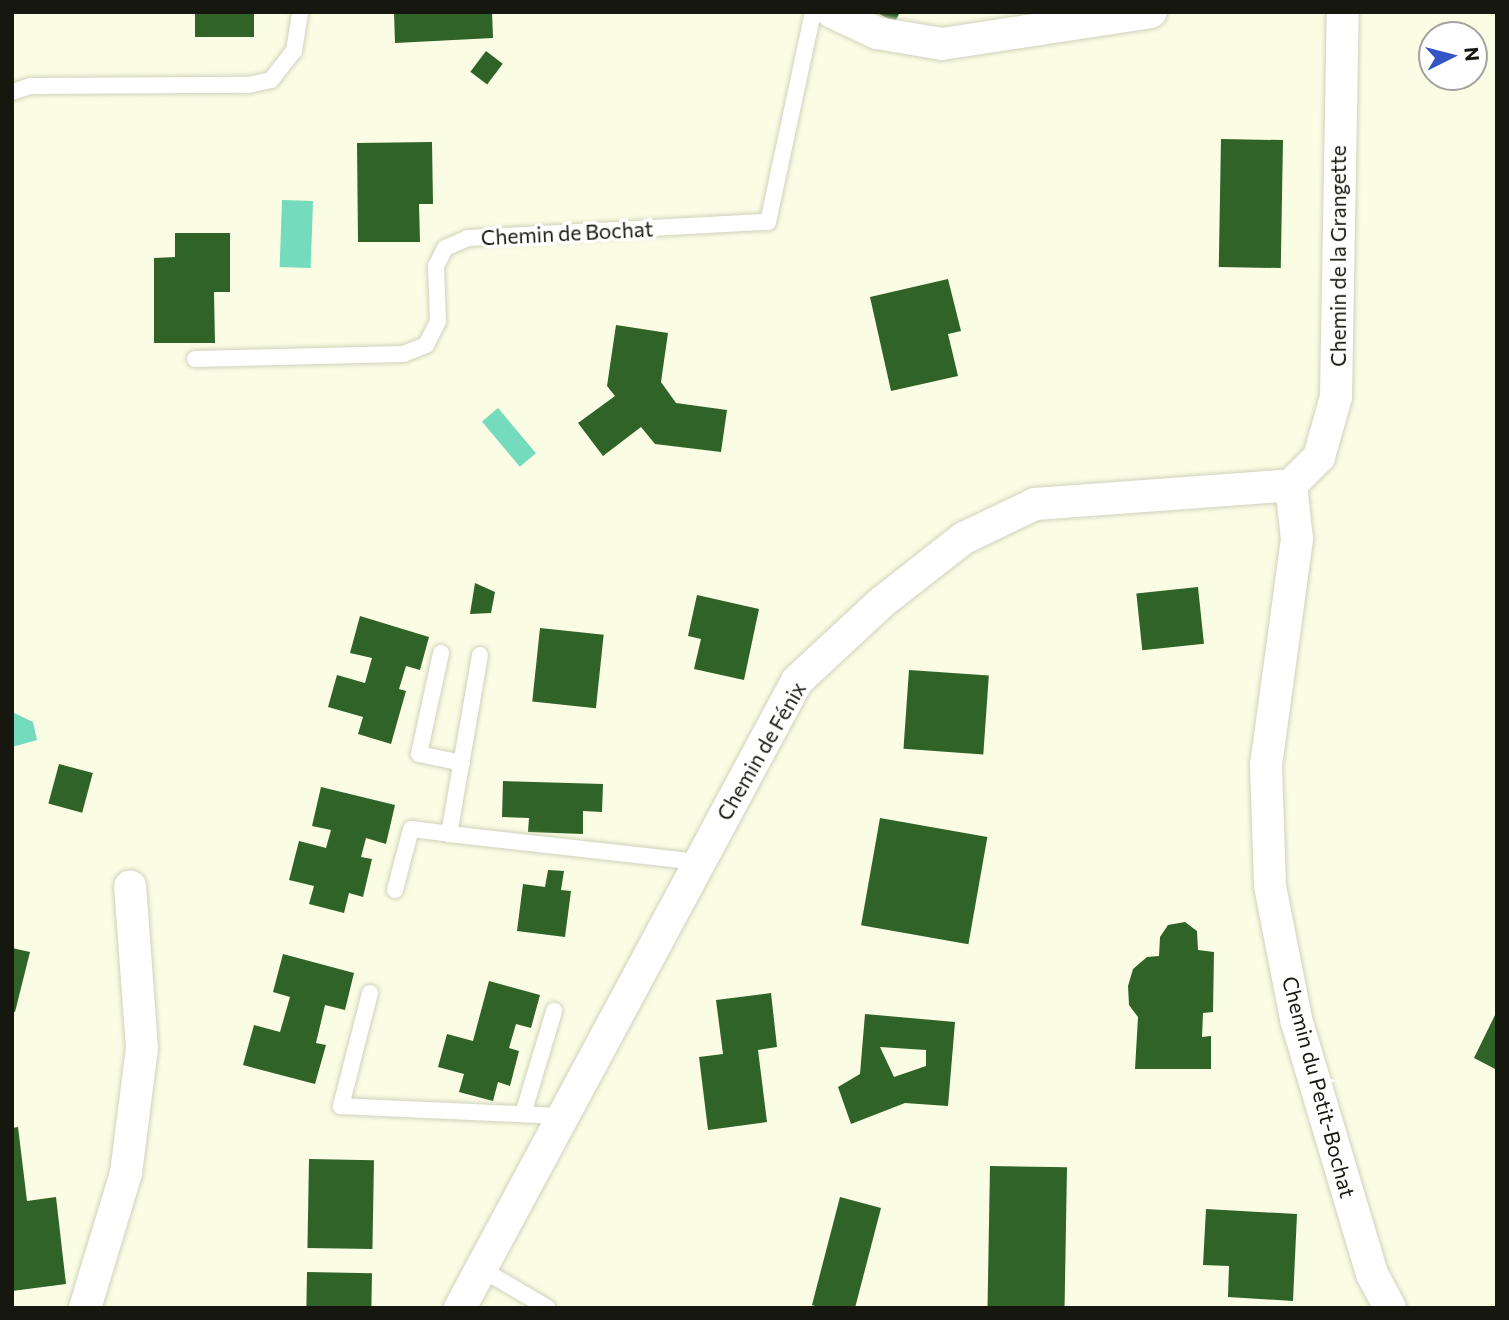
<!DOCTYPE html>
<html>
<head>
<meta charset="utf-8">
<style>
  body { margin:0 }
  #map { position:relative; width:1509px; height:1320px; overflow:hidden; background:#fafce4; font-family:Commissioner,sans-serif }
  div>[style] { position:absolute }
  .water>* { inset:0; background:#74dbbd; transform-origin:0 0 }
  .building>* { inset:0; background:#2f6328; transform-origin:0 0 }
  .roads { filter:drop-shadow(0 0 2px #d0d2bb) drop-shadow(0 0 2px #d0d2bb) }
  .lane>* { height:16px; margin:-8px; padding:0 8px; transform-origin:8px; border-radius:8px; background:#fff }
  .street>* { height:32px; margin:-16px; padding:0 16px; transform-origin:16px; border-radius:16px; background:#fff }
  span { translate:-50% -50%; white-space:nowrap; text-align:center; line-height:1.15; -webkit-text-stroke:7px #fff; paint-order:stroke }
  .street-label { font-size:21px; color:#16170f }
  .frame { position:absolute; inset:0; border:14px solid #16170f; pointer-events:none }
  .north { position:absolute; left:1418px; top:21px; width:70px; height:70px; box-sizing:border-box; background:#fff; border:2px solid #a2a29f; border-radius:50%; rotate:84deg; font-size:19px; font-weight:700; line-height:28px; text-align:center; color:#16170f }
  .north::after { content:''; display:block; margin:auto; width:24px; height:32px; background:#3155c5; clip-path:polygon(50% 0,100% 100%,50% 72%,0 100%) }
</style>
</head>
<body>
<div id="map">
  <div class="water">
    <div style="left:282px;top:200px;width:31px;height:67px;rotate:2deg"></div>
    <div style="left:498px;top:408px;width:59px;height:21px;rotate:50deg"></div>
    <div style="clip-path:polygon(12px 712px,33px 722px,37px 740px,12px 747px)"></div>
  </div>
  <div class="building">
    <div style="left:195px;top:12px;width:59px;height:25px"></div>
    <div style="clip-path:polygon(394px 12px,492px 12px,493px 38px,395px 43px)"></div>
    <div style="clip-path:polygon(875px 12px,900px 12px,895px 22px)"></div>
    <div style="left:486px;top:51px;width:21px;height:26px;rotate:37deg"></div>
    <div style="left:1221px;top:139px;width:62px;height:128px;rotate:1deg"></div>
    <div style="clip-path:polygon(432px 142px,433px 204px,419px 204px,420px 242px,358px 242px,357px 143px)"></div>
    <div style="clip-path:polygon(175px 233px,230px 233px,230px 292px,214px 292px,215px 343px,154px 343px,154px 258px,175px 257px)"></div>
    <div style="clip-path:polygon(948px 279px,961px 331px,948px 334px,958px 376px,891px 391px,870px 297px)"></div>
    <div style="clip-path:polygon(616px 325px,668px 333px,661px 382px,676px 403px,727px 410px,721px 452px,655px 444px,641px 427px,603px 456px,578px 423px,615px 396px,607px 386px)"></div>
    <div style="clip-path:polygon(475px 583px,495px 592px,491px 613px,470px 614px)"></div>
    <div style="left:1198px;top:587px;width:57px;height:62px;rotate:84deg"></div>
    <div style="clip-path:polygon(697px 595px,759px 609px,744px 680px,694px 669px,701px 639px,688px 636px)"></div>
    <div style="clip-path:polygon(360px 616px,429px 637px,420px 670px,406px 666px,399px 689px,406px 691px,391px 744px,358px 734px,363px 717px,328px 707px,337px 675px,365px 683px,372px 658px,350px 653px)"></div>
    <div style="left:540px;top:628px;width:64px;height:74px;rotate:6deg"></div>
    <div style="left:909px;top:670px;width:80px;height:79px;rotate:4deg"></div>
    <div style="left:59px;top:764px;width:35px;height:41px;rotate:15deg"></div>
    <div style="clip-path:polygon(503px 781px,603px 784px,602px 812px,583px 811px,583px 834px,528px 832px,529px 818px,502px 817px)"></div>
    <div style="clip-path:polygon(321px 787px,395px 805px,386px 844px,366px 838px,361px 857px,372px 859px,363px 897px,349px 893px,344px 913px,309px 904px,314px 886px,289px 880px,299px 841px,326px 848px,331px 830px,312px 826px)"></div>
    <div style="left:880px;top:818px;width:109px;height:109px;rotate:10deg"></div>
    <div style="clip-path:polygon(548px 870px,564px 871px,561px 890px,571px 891px,565px 937px,517px 931px,523px 884px,545px 887px)"></div>
    <div style="clip-path:polygon(1185px 922px,1197px 931px,1198px 950px,1214px 952px,1213px 1012px,1203px 1013px,1202px 1037px,1211px 1036px,1211px 1069px,1135px 1069px,1138px 1017px,1129px 1005px,1128px 986px,1133px 969px,1147px 957px,1159px 956px,1160px 937px,1168px 925px)"></div>
    <div style="clip-path:polygon(12px 948px,30px 952px,15px 1012px,12px 1011px)"></div>
    <div style="clip-path:polygon(283px 954px,354px 973px,345px 1010px,325px 1005px,316px 1043px,326px 1045px,315px 1084px,243px 1065px,254px 1025px,280px 1032px,290px 997px,273px 992px)"></div>
    <div style="clip-path:polygon(489px 981px,540px 995px,531px 1028px,516px 1024px,509px 1048px,519px 1051px,510px 1086px,498px 1082px,493px 1101px,459px 1092px,464px 1074px,438px 1067px,447px 1034px,473px 1041px)"></div>
    <div style="clip-path:polygon(771px 993px,777px 1047px,758px 1050px,767px 1122px,708px 1130px,699px 1057px,723px 1054px,716px 1000px)"></div>
    <div style="clip-path:polygon(1497px 1011px,1497px 1070px,1474px 1058px)"></div>
    <div style="clip-path:polygon(evenodd,865px 1014px,955px 1022px,948px 1106px,905px 1103px,851px 1124px,838px 1087px,860px 1074px,865px 1014px,880px 1047px,926px 1050px,926px 1066px,894px 1077px,880px 1047px)"></div>
    <div style="clip-path:polygon(18px 1127px,27px 1201px,56px 1197px,66px 1284px,12px 1291px,12px 1128px)"></div>
    <div style="left:309px;top:1159px;width:65px;height:89px;rotate:1deg"></div>
    <div style="left:990px;top:1166px;width:77px;height:142px;rotate:1deg"></div>
    <div style="clip-path:polygon(840px 1197px,881px 1208px,855px 1308px,821px 1308px,812px 1305px)"></div>
    <div style="clip-path:polygon(1206px 1209px,1297px 1214px,1293px 1301px,1228px 1297px,1229px 1266px,1203px 1265px)"></div>
    <div style="left:307px;top:1272px;width:65px;height:36px;rotate:1deg"></div>
  </div>
  <div class="roads">
    <div class="lane">
      <div style="left:12px;top:92px;width:20px;rotate:-18deg"></div>
      <div style="left:31px;top:86px;width:217px;rotate:-0.3deg"></div>
      <div style="left:248px;top:85px;width:24px;rotate:-12deg"></div>
      <div style="left:271px;top:80px;width:37px;rotate:-52deg"></div>
      <div style="left:294px;top:51px;width:39px;rotate:-81deg"></div>
      <div style="left:195px;top:359px;width:208px;rotate:-1.4deg"></div>
      <div style="left:403px;top:354px;width:25px;rotate:-21deg"></div>
      <div style="left:426px;top:345px;width:27px;rotate:-63deg"></div>
      <div style="left:438px;top:321px;width:55px;rotate:-92.1deg"></div>
      <div style="left:436px;top:266px;width:20px;rotate:-63deg"></div>
      <div style="left:445px;top:248px;width:25px;rotate:-23deg"></div>
      <div style="left:468px;top:238px;width:300px;rotate:-3.1deg"></div>
      <div style="left:768px;top:222px;width:215px;rotate:-77.9deg"></div>
      <div style="left:441px;top:653px;width:103px;rotate:102.3deg"></div>
      <div style="left:419px;top:754px;width:44px;rotate:11.8deg"></div>
      <div style="left:480px;top:655px;width:182px;rotate:99.8deg"></div>
      <div style="left:449px;top:834px;width:251px;rotate:6.4deg"></div>
      <div style="left:395px;top:890px;width:63px;rotate:-75.3deg"></div>
      <div style="left:411px;top:829px;width:38px;rotate:7deg"></div>
      <div style="left:370px;top:993px;width:117px;rotate:104.4deg"></div>
      <div style="left:341px;top:1106px;width:223px;rotate:2.6deg"></div>
      <div style="left:523px;top:1114px;width:108px;rotate:-73.2deg"></div>
      <div style="left:483px;top:1270px;width:75px;rotate:30.3deg"></div>
    </div>
    <div class="street">
      <div style="left:832px;top:12px;width:50px;rotate:25deg"></div>
      <div style="left:877px;top:33px;width:66px;rotate:9.6deg"></div>
      <div style="left:942px;top:44px;width:211px;rotate:-8.7deg"></div>
      <div style="left:1291px;top:485px;width:54px;rotate:83.7deg"></div>
      <div style="left:1297px;top:539px;width:228px;rotate:97.8deg"></div>
      <div style="left:1266px;top:765px;width:121px;rotate:88.1deg"></div>
      <div style="left:1270px;top:886px;width:136px;rotate:78.9deg"></div>
      <div style="left:1296px;top:1019px;width:266px;rotate:73.4deg"></div>
      <div style="left:1372px;top:1274px;width:38px;rotate:62deg"></div>
      <div style="left:1291px;top:485px;width:40px;rotate:-45deg"></div>
      <div style="left:1319px;top:457px;width:62px;rotate:-74.2deg"></div>
      <div style="left:1336px;top:397px;width:385px;rotate:-89deg"></div>
      <div style="left:85px;top:1308px;width:141px;rotate:-73.1deg"></div>
      <div style="left:126px;top:1173px;width:126px;rotate:-82.7deg"></div>
      <div style="left:142px;top:1048px;width:162px;rotate:-94.2deg"></div>
      <div style="left:460px;top:1308px;width:712px;rotate:-61.74deg"></div>
      <div style="left:797px;top:681px;width:116px;rotate:-42.9deg"></div>
      <div style="left:882px;top:602px;width:104px;rotate:-38deg"></div>
      <div style="left:964px;top:538px;width:79px;rotate:-25.6deg"></div>
      <div style="left:1035px;top:504px;width:257px;rotate:-4.2deg"></div>
    </div>
  </div>
  <div class="street-label">
    <span style="left:567px;top:233px;rotate:-3deg">Chemin de Bochat</span>
    <span style="left:1338px;top:256px;rotate:-90deg">Chemin de la Grangette</span>
    <span style="left:761px;top:751px;rotate:-60deg">Chemin de Fénix</span>
    <span style="left:1319px;top:1087px;rotate:75deg">Chemin du Petit-Bochat</span>
  </div>
  <div class="frame"></div>
  <div class="north">N</div>
</div>
</body>
</html>
